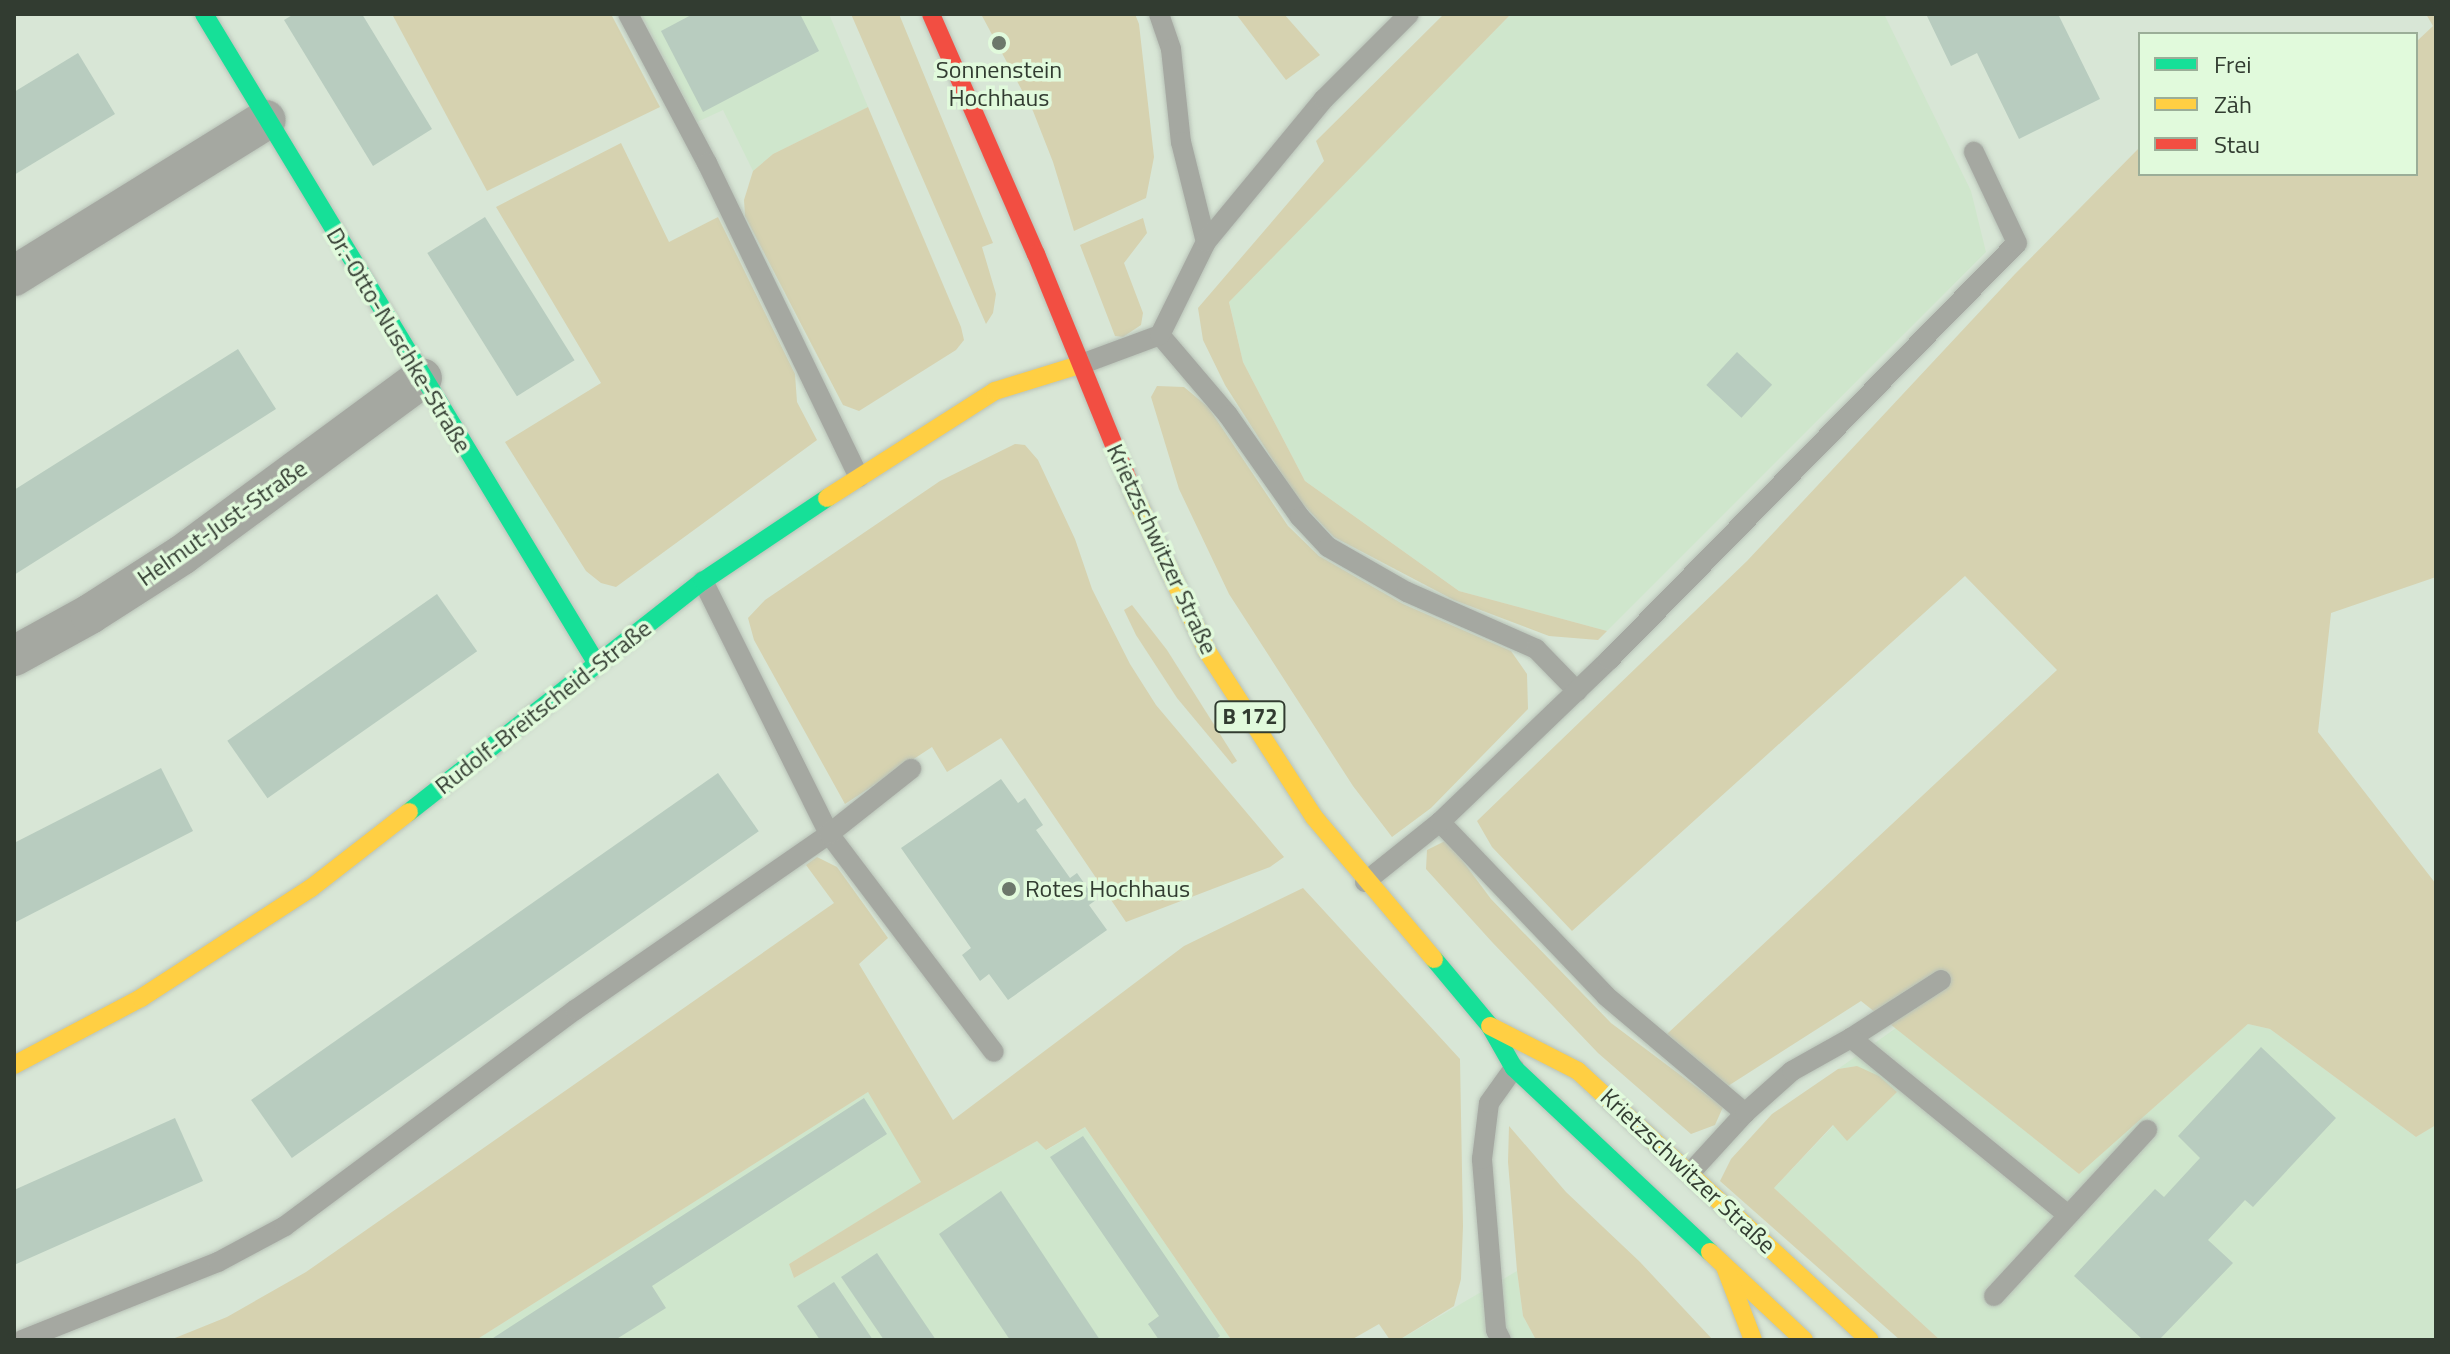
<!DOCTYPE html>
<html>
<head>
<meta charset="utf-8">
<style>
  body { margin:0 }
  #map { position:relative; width:2450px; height:1354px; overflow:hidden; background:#d8e6d6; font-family:"Titillium Web",sans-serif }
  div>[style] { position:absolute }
  .built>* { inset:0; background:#cfe6cc }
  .green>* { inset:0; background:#d6d2b0 }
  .building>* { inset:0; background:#b8ccbf; transform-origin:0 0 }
  .roads { filter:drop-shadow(0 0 2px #b8c2b7) drop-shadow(0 0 2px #b8c2b7) }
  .lane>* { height:20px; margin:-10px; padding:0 10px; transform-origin:10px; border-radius:10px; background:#a5a8a1 }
  .street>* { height:40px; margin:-20px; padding:0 20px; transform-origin:20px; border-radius:20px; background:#a5a8a1 }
  .fast>* { height:18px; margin:-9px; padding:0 9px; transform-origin:9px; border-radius:9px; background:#16e098 }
  .slow>* { height:18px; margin:-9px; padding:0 9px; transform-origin:9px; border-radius:9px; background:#ffcf43 }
  .jam>* { height:18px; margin:-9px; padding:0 9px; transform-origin:9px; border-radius:9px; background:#f24e42 }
  .dots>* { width:22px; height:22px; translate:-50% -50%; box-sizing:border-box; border:4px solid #e1fadc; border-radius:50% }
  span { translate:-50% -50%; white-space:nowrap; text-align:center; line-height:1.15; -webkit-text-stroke:7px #e1fadc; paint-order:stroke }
  .shield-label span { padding:2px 6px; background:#e1fadc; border:2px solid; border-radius:6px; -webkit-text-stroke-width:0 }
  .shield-label { font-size:22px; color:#323c31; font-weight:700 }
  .poi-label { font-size:24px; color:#323c31 }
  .left { translate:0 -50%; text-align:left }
  .street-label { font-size:24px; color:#323c31 }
  .frame { position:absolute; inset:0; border:16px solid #323c31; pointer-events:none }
  .legend { position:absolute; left:2138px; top:32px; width:280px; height:144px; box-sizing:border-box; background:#e1fadc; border:2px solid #9bae98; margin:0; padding:10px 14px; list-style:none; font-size:24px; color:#323c31 }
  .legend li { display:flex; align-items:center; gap:16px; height:40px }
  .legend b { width:40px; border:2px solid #9bae98 }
</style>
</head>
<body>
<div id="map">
  <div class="built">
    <div style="clip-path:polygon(641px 14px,829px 14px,868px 107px,773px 154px,753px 171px,723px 110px,697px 122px)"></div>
    <div style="clip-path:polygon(1511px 14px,1884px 14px,1971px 191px,1986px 252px,1607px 631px,1459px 591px,1305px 481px,1243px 362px,1229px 301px)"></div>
    <div style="clip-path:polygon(2248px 1024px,2270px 1029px,2416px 1137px,2436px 1125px,2436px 1340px,1940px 1340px,1774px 1188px,1834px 1125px,1847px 1140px,1857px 1066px,1838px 1069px,1896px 1028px,2079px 1174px)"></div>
    <div style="clip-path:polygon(868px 1092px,922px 1182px,789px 1264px,794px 1278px,1037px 1141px,1047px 1150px,1085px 1127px,1230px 1338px,476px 1340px)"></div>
    <div style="clip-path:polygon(1517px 1271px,1523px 1316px,1536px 1340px,1399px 1340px)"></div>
  </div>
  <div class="green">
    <div style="clip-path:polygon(392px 14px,611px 14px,660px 107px,487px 191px)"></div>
    <div style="clip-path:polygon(851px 14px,899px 14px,993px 243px,982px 247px,996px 294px,993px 313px,986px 324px)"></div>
    <div style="clip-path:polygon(981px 14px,1135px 14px,1139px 24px,1154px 157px,1146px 198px,1074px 231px,1053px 162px,1033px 111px)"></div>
    <div style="clip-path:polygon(1236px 14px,1284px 14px,1320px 55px,1286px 80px)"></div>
    <div style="clip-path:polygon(1444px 14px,1511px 14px,1229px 302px,1243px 362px,1305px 481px,1459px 591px,1607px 631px,1598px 640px,1549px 636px,1454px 600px,1334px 537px,1298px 499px,1225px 385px,1203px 340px,1198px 308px,1324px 161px,1316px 141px)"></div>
    <div style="clip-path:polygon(2426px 14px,2436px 14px,2436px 577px,2331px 613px,2318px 732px,2436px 884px,2436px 1125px,2416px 1137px,2270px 1029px,2248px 1024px,2079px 1174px,1861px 1001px,1728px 1086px,1667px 1034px,2057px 670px,1965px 576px,1572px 931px,1492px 847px,1477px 821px,1747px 561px,2015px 274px,2140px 147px,2140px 174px,2416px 174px,2416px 42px,2433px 26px)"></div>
    <div style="clip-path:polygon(868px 107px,961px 327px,964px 340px,956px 350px,859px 411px,843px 405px,745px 216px,744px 200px,753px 171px,773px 154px)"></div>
    <div style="clip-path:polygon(621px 143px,669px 242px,718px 217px,795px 374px,797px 402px,817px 440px,616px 587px,601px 583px,586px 571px,505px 442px,601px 383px,496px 207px)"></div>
    <div style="clip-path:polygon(1143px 218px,1147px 233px,1124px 263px,1143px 313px,1141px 325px,1123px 337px,1115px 336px,1080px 245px)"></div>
    <div style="clip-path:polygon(1157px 386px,1184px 387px,1208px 407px,1288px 526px,1319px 556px,1403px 604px,1511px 651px,1527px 674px,1528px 709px,1431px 808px,1392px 837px,1353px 786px,1229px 594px,1179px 489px,1151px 397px)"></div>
    <div style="clip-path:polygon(1015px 444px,1025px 445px,1038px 460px,1075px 539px,1092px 589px,1130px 664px,1156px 705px,1284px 857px,1270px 867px,1126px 922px,1001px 738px,947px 772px,932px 747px,845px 804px,754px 640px,748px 618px,765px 600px,940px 481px)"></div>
    <div style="clip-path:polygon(1132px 605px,1167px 650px,1237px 761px,1232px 764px,1177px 698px,1136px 635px,1124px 610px)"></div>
    <div style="clip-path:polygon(1447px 840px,1491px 899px,1611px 1023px,1723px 1107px,1715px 1125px,1691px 1134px,1598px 1053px,1492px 942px,1426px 869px,1427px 850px)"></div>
    <div style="clip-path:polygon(817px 857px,837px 867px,888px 938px,859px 964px,953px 1120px,1184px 946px,1303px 888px,1460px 1059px,1463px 1226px,1461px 1279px,1454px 1306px,1399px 1340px,1390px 1340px,1379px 1324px,1351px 1340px,1227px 1340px,1230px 1338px,1085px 1127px,1046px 1150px,1037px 1141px,794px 1278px,789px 1264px,921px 1182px,868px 1092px,476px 1340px,170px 1340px,227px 1317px,306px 1272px,834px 903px,806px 865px)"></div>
    <div style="clip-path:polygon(1857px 1066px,1879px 1076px,1897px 1092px,1847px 1141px,1833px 1125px,1774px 1188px,1940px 1340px,1900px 1340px,1720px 1181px,1731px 1159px,1772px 1114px,1838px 1069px)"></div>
    <div style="clip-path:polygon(1509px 1126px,1566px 1192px,1640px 1262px,1713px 1340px,1536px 1340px,1523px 1316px,1517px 1271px,1508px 1162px)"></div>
  </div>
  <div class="building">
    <div style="clip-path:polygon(294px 14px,362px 14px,432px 129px,373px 166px,284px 20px)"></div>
    <div style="clip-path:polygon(693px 14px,800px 14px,819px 51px,703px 112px,661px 31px)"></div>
    <div style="clip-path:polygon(1926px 14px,2058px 14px,2100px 99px,2019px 139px,1977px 53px,1951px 66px)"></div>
    <div style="clip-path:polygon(78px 53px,115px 114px,14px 175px,14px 92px)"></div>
    <div style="left:485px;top:217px;width:169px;height:68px;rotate:58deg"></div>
    <div style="clip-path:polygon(238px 349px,276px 409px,14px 575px,14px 490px)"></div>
    <div style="left:1737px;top:352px;width:48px;height:45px;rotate:43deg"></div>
    <div style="left:437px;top:594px;width:70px;height:256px;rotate:55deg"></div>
    <div style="clip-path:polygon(161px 768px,193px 831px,14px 923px,14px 843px)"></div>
    <div style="left:718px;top:773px;width:71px;height:570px;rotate:55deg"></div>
    <div style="clip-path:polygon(1001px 779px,1018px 803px,1025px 798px,1043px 825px,1036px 830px,1070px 878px,1077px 873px,1096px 900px,1089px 905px,1107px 930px,1008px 1000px,989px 974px,980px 981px,962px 955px,971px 948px,901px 848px)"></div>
    <div style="clip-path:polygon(2261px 1047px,2336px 1118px,2253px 1207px,2245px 1200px,2208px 1240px,2233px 1263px,2159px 1340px,2143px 1340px,2074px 1276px,2155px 1189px,2164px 1197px,2200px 1158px,2178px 1136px)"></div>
    <div style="clip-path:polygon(864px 1098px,887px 1134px,652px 1286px,666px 1308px,615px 1340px,490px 1340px)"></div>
    <div style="clip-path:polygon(175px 1118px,203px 1181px,14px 1265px,14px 1190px)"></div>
    <div style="clip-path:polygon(1083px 1136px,1220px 1336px,1215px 1340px,1159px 1340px,1148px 1324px,1159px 1316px,1050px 1157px)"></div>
    <div style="clip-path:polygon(1001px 1191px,1100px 1340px,1010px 1340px,939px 1234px)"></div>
    <div style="clip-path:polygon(877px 1253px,936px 1340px,884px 1340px,841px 1277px)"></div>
    <div style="clip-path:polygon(834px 1282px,873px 1340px,820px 1340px,797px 1306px)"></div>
  </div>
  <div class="roads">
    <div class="lane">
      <div style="left:628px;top:14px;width:169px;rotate:62.1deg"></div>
      <div style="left:707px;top:163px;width:349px;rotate:64.2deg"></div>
      <div style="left:1159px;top:14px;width:37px;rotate:71deg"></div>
      <div style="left:1171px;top:49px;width:94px;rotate:83.9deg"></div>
      <div style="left:1181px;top:142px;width:103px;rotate:76deg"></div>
      <div style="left:1160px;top:335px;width:105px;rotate:49.6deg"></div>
      <div style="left:1228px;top:415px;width:125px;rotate:54.8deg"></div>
      <div style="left:1300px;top:517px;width:41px;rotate:47deg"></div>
      <div style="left:1328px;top:547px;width:91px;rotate:29.7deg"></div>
      <div style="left:1407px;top:592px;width:141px;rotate:23.8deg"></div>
      <div style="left:1536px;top:649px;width:59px;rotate:45.7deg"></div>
      <div style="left:1079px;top:365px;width:86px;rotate:-20.3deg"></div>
      <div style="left:1160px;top:335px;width:104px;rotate:-63.7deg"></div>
      <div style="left:1206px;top:242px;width:185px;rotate:-50.5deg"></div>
      <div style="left:1324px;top:99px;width:120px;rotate:-45deg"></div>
      <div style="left:703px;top:581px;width:283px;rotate:63.5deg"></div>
      <div style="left:829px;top:834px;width:273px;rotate:52.9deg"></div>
      <div style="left:1440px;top:822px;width:240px;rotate:46.3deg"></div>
      <div style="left:1606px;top:996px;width:182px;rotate:40.1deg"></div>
      <div style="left:1365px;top:882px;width:96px;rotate:-38.7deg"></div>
      <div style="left:1440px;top:822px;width:234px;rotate:-43.8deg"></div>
      <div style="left:1609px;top:660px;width:583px;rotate:-45.63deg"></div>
      <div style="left:2017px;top:243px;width:101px;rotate:-115.3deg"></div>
      <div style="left:1851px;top:1038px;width:107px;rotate:-32.8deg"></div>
      <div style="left:1691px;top:1172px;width:80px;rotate:-47.5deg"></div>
      <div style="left:1745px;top:1113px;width:63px;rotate:-41.8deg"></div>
      <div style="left:1792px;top:1071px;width:68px;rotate:-29.2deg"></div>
      <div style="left:1851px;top:1038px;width:280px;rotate:39.2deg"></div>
      <div style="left:1994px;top:1296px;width:226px;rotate:-47.3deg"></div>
      <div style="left:22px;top:1340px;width:211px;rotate:-21.7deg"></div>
      <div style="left:218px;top:1262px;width:76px;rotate:-28.2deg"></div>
      <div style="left:285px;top:1226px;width:362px;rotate:-36.7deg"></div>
      <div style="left:575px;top:1010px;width:309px;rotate:-34.7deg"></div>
      <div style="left:829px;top:834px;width:105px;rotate:-38.4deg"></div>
      <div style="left:1501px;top:1340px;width:11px;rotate:-117deg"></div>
      <div style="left:1496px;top:1330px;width:172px;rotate:-94.7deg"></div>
      <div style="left:1482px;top:1159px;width:56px;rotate:-82.9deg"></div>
      <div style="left:1489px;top:1103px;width:43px;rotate:-54.5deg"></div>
    </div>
    <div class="street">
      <div style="left:14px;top:276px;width:296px;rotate:-31.8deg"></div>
      <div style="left:14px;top:656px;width:87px;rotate:-28.9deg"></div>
      <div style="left:90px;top:614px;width:109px;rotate:-32.7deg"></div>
      <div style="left:182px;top:555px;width:298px;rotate:-36.4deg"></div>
    </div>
    <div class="fast">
      <div style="left:204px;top:14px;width:760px;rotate:58.84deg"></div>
      <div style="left:409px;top:812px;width:374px;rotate:-38.2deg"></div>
      <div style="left:703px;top:581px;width:149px;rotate:-33.8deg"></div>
      <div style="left:1434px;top:959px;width:87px;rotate:50.1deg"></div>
      <div style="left:1490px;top:1026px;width:48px;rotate:60.3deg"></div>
      <div style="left:1514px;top:1068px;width:269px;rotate:43.2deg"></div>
    </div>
    <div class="slow">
      <div style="left:1133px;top:492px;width:175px;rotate:65deg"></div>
      <div style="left:1207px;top:651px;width:197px;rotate:57.2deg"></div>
      <div style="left:1314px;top:817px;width:186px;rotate:49.8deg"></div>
      <div style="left:827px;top:498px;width:199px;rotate:-32.5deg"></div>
      <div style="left:995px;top:391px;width:88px;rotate:-17.2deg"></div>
      <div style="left:1490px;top:1026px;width:99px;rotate:27.1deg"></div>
      <div style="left:1578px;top:1071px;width:397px;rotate:42.7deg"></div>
      <div style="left:14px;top:1065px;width:144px;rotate:-27.8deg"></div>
      <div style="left:141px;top:998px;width:202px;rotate:-32.9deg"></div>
      <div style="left:311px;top:888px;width:124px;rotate:-37.8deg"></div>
      <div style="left:1710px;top:1252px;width:129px;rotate:43.1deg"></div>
      <div style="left:1725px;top:1267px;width:78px;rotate:69deg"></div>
    </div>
    <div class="jam">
      <div style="left:931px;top:14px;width:262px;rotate:66.4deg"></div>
      <div style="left:1036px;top:254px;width:257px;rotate:67.8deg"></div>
    </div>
  </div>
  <div class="dots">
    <div style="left:999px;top:43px;background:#6c786b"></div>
    <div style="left:1009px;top:889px;background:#6c786b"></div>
  </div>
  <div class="shield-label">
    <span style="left:1250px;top:717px">B 172</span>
  </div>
  <div class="poi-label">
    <span style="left:999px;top:84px">Sonnenstein<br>Hochhaus</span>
    <span class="left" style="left:1025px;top:889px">Rotes Hochhaus</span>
  </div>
  <div class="street-label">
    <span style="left:399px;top:340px;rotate:59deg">Dr.-Otto-Nuschke-Straße</span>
    <span style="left:222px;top:523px;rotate:-35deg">Helmut-Just-Straße</span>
    <span style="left:1162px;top:549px;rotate:65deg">Krietzschwitzer Straße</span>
    <span style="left:543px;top:707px;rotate:-38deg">Rudolf-Breitscheid-Straße</span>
    <span style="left:1688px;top:1171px;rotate:43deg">Krietzschwitzer Straße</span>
  </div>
  <div class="frame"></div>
  <ul class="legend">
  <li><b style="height:10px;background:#16e098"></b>Frei</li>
  <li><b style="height:10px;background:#ffcf43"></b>Zäh</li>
  <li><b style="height:10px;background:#f24e42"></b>Stau</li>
  </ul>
</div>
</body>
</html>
